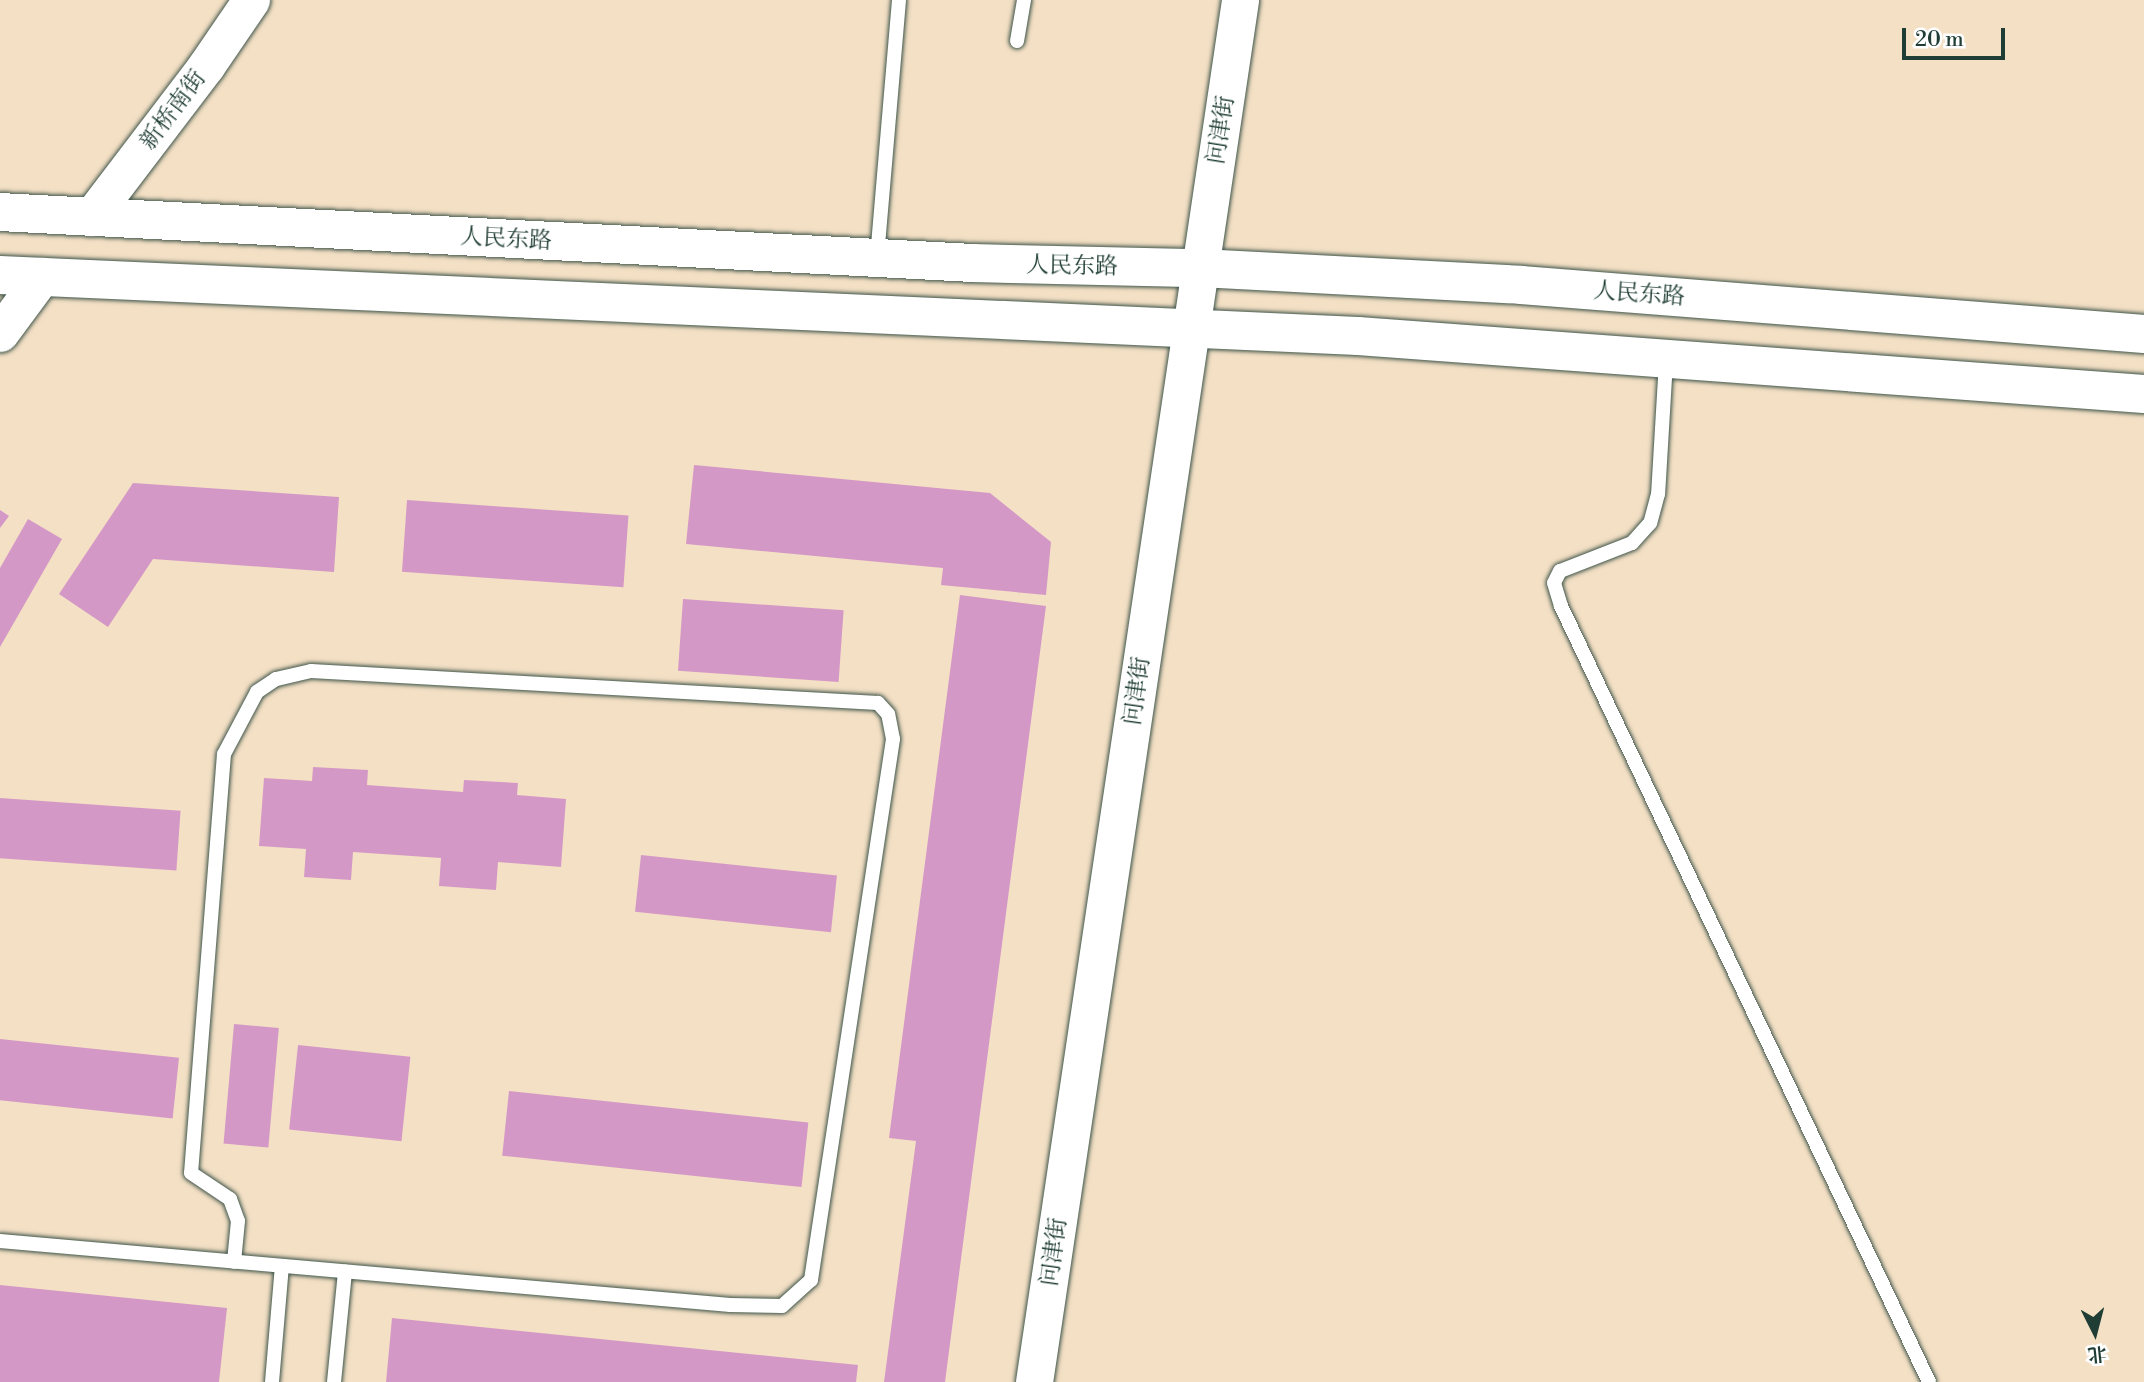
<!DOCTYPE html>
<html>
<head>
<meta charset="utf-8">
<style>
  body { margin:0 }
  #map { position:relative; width:2144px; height:1382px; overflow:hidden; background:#f4e0c5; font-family:"Libre Bodoni","Noto Serif SC",serif }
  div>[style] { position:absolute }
  .building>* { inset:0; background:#d498c6; transform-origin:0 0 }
  .roads { filter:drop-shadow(0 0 2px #3f554a) drop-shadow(0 0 2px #3f554a) }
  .service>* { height:14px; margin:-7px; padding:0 7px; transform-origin:7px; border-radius:7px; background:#fff }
  .tertiary>* { height:37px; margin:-18.5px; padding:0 18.5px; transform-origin:18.5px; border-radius:18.5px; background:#fff }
  .primary>* { height:38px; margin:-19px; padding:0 19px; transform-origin:19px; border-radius:19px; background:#fff }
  span { translate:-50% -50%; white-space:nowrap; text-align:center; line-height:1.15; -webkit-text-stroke:5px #fff; paint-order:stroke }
  .street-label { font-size:23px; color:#1f3d34 }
  .north { position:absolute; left:2060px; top:1298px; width:70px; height:70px; -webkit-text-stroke:5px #fff; paint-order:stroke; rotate:174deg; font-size:19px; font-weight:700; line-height:28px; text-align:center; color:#1f3d34 }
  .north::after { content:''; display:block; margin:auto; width:24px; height:32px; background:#1f3d34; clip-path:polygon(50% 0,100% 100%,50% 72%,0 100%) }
  .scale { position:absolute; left:1902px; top:28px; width:103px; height:32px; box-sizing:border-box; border:4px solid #1f3d34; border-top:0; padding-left:9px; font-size:21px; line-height:24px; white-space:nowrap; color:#1f3d34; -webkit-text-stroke:5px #fff; paint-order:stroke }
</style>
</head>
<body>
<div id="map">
  <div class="building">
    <div style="clip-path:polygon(694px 465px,990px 493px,1051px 542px,1046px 595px,941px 585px,943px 568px,686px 544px)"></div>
    <div style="clip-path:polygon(133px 483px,339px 497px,334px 572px,153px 559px,108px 627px,59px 594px)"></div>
    <div style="left:407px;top:500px;width:222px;height:72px;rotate:4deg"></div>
    <div style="clip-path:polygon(0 510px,9px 516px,0 528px)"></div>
    <div style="clip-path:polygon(28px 519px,62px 539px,0 647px,0 568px)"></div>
    <div style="clip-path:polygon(960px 595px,1046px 606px,945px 1382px,884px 1382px,916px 1141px,889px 1138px)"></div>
    <div style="left:683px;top:599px;width:161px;height:72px;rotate:4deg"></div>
    <div style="clip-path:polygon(313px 767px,368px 770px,367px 785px,463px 792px,464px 780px,518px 783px,517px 795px,566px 799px,561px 867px,498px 862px,496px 890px,439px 886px,441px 858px,353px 852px,351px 880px,304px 877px,306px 849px,259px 846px,264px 778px,312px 781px)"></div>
    <div style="left:0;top:798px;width:181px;height:60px;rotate:4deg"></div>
    <div style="left:641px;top:855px;width:197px;height:57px;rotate:6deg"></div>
    <div style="left:234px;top:1024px;width:45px;height:120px;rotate:5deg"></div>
    <div style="left:0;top:1039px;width:180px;height:61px;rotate:6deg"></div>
    <div style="left:298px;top:1045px;width:113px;height:85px;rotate:6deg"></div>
    <div style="left:509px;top:1091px;width:301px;height:65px;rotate:6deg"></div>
    <div style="clip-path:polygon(0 1285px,227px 1308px,219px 1382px,0 1382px)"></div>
    <div style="clip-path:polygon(392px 1318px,858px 1365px,856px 1382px,386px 1382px)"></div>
  </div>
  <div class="roads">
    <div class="service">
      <div style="left:1017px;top:41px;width:42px;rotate:-80.3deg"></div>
      <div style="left:877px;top:257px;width:258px;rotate:-85.1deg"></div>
      <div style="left:1666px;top:361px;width:133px;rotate:93.4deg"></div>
      <div style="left:1658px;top:494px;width:30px;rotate:105deg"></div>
      <div style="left:1650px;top:523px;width:27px;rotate:132deg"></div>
      <div style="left:1632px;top:543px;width:77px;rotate:158.7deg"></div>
      <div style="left:1560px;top:571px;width:13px;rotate:117deg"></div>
      <div style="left:1554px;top:583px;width:24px;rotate:73deg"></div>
      <div style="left:1561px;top:606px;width:859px;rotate:64.63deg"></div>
      <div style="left:0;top:1241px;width:733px;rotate:5.01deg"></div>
      <div style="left:730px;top:1305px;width:52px;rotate:1.1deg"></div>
      <div style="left:782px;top:1306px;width:39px;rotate:-42deg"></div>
      <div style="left:811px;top:1280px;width:547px;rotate:-81.38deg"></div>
      <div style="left:893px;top:739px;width:25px;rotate:-101deg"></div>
      <div style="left:888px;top:714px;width:15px;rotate:-132deg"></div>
      <div style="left:878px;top:703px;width:568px;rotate:-176.77deg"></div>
      <div style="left:311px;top:671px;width:36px;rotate:167deg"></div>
      <div style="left:276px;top:679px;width:23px;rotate:146deg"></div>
      <div style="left:257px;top:692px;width:70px;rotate:118deg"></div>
      <div style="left:224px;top:754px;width:420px;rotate:94.5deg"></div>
      <div style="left:191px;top:1173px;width:47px;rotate:33.7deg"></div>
      <div style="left:230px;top:1199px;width:23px;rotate:70deg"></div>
      <div style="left:238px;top:1221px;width:41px;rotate:95.6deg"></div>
      <div style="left:272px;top:1382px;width:116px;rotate:-85.1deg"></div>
      <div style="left:334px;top:1382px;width:111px;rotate:-84.3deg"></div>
    </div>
    <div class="tertiary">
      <div style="left:91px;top:217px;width:190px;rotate:-52.7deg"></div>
      <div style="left:206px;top:66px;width:80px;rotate:-55.7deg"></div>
      <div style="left:0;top:333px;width:71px;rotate:-53.6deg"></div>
      <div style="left:1034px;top:1382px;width:1397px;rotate:-81.52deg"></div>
    </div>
    <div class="primary">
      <div style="left:0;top:212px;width:973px;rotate:3deg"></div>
      <div style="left:972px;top:263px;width:228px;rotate:1.3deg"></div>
      <div style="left:1200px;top:268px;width:321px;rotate:3deg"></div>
      <div style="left:1521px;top:285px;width:625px;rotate:4.5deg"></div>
      <div style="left:0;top:275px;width:1359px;rotate:2.57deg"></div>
      <div style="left:1358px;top:336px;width:788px;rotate:4.22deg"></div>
    </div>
  </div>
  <div class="street-label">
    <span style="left:173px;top:110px;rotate:-53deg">新桥南街</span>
    <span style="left:1221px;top:130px;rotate:-81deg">问津街</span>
    <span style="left:506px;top:239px;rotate:3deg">人民东路</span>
    <span style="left:1072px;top:266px;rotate:1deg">人民东路</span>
    <span style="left:1639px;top:294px;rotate:4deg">人民东路</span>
    <span style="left:1137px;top:691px;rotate:-82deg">问津街</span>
    <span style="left:1054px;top:1252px;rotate:-82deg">问津街</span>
  </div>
  <div class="north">北</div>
  <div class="scale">20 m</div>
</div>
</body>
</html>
